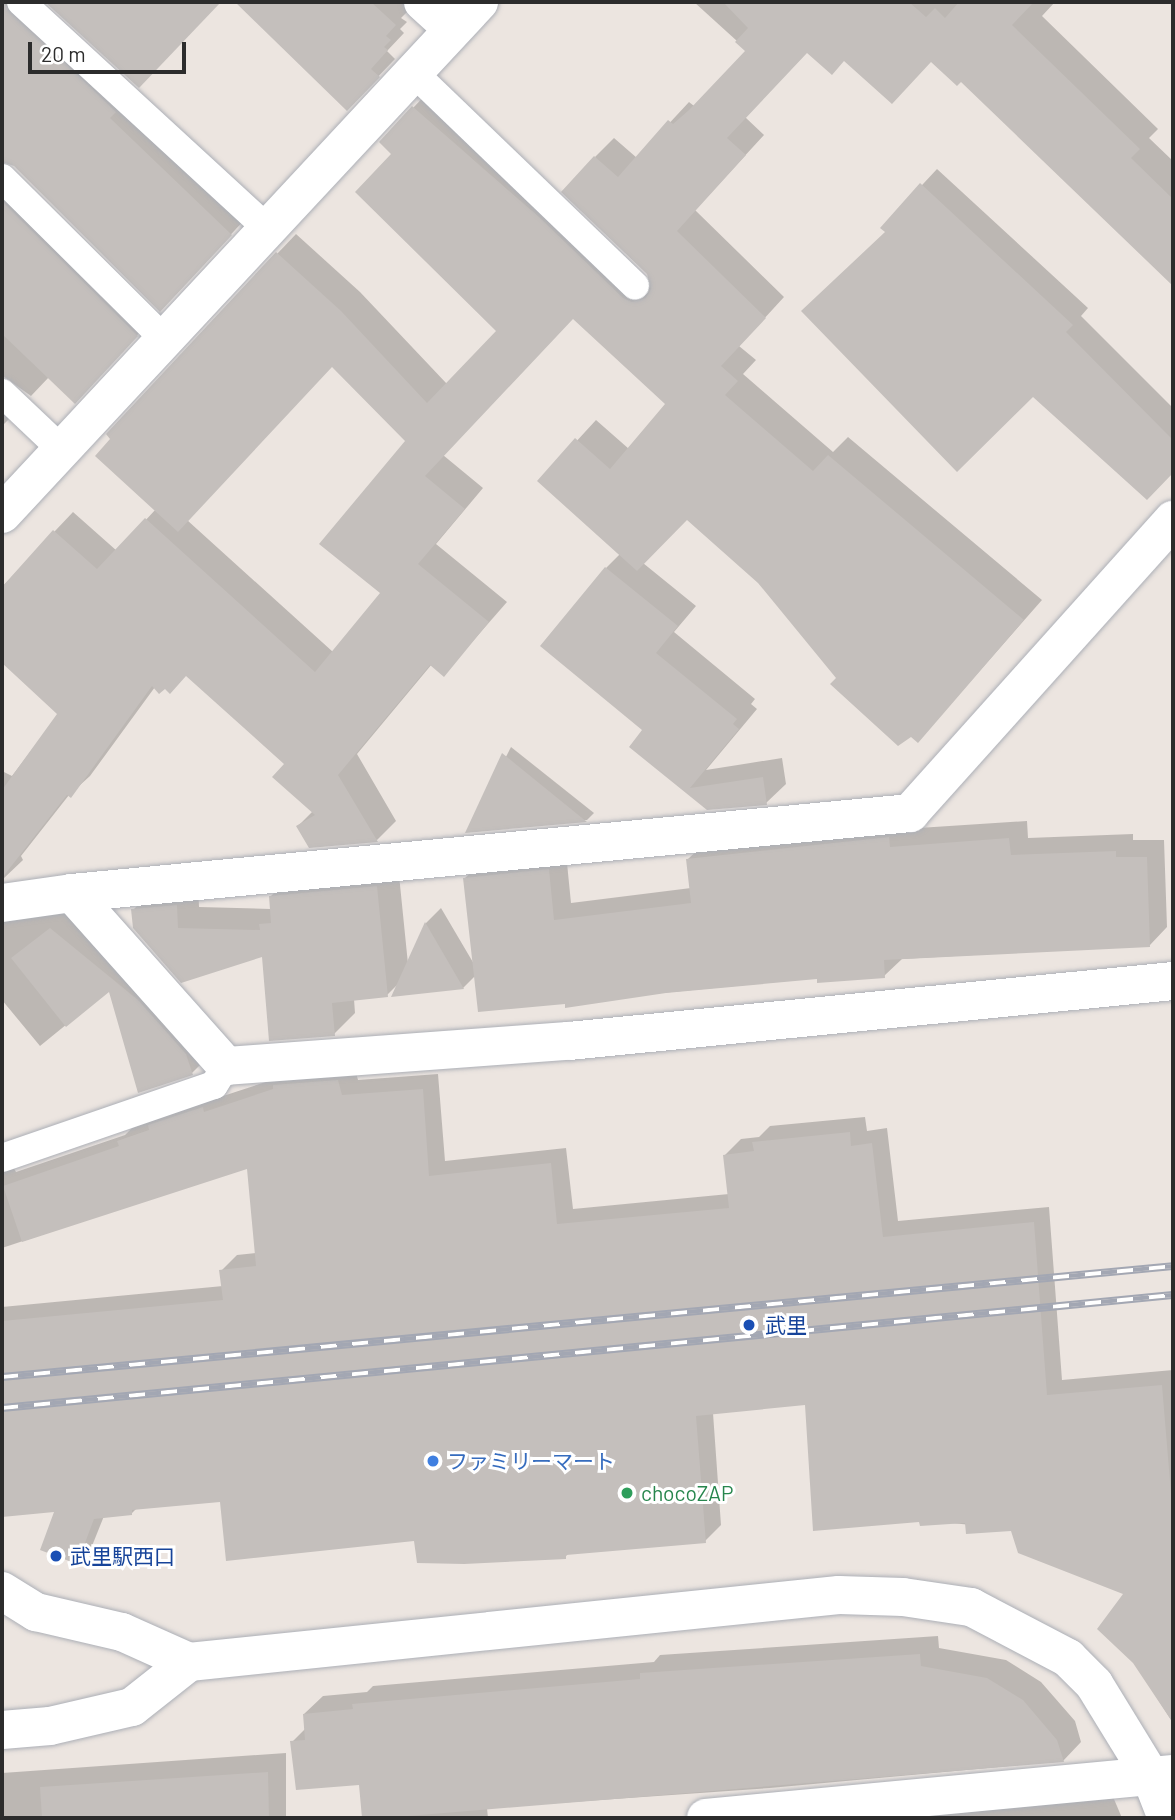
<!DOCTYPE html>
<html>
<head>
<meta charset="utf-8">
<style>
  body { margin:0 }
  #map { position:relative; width:1175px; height:1820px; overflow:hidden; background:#ece5e0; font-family:Barlow,"Noto Sans JP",sans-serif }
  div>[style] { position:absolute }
  .shadow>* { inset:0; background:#0003 }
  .building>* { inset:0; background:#c4bfbc }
  .roads { filter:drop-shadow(0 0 2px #acafb6) drop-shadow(0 0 2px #acafb6) }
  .lane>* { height:28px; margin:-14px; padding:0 14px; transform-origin:14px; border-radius:14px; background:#fff }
  .street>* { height:38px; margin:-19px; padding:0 19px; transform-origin:19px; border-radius:19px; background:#fff }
  .secondary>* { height:38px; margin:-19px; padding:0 19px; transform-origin:19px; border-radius:19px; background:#fff }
  .rail>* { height:8px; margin-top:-4px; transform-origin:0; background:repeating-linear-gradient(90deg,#fff 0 16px,#a3a7b3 0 32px); box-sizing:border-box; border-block:2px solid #a3a7b3 }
  .dots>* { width:19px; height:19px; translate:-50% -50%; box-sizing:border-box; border:4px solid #fff; border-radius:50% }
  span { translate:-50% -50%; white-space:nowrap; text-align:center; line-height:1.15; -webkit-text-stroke:6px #fff; paint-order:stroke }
  .transit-label { font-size:21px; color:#164399 }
  .left { translate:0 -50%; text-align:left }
  .shop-label { font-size:21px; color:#366cbe }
  .leisure-label { font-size:21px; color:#27864d }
  .frame { position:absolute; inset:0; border:4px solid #2c2c2c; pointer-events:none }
  .scale { position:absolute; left:28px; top:42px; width:158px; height:32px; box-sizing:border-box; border:4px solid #2c2c2c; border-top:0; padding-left:9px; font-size:21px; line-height:24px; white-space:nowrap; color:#2c2c2c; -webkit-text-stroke:5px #fff; paint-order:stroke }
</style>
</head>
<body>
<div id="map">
  <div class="shadow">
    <div style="clip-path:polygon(2px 2px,31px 2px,247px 217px,177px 293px,15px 165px,3px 161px,7px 173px,153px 318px,91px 385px,49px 377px,31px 396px,3px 376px,2px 381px,24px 404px,2px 426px)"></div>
    <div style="clip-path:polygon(48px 2px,220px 2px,139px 85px)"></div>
    <div style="clip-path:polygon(239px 2px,406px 2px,412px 7px,401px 18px,407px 22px,400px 29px,404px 33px,387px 51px,395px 59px,347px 109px)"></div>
    <div style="clip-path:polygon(evenodd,694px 2px,1055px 2px,1042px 16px,1158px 129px,1149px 138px,1173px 161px,1170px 280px,961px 79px,931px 60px,845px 59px,808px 51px,745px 117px,764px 135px,695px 210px,784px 297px,739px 346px,756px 360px,743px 374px,833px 452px,848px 437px,1042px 600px,918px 741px,838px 678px,760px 582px,687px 518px,643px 563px,696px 606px,674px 632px,755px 699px,751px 704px,757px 709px,706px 770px,782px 758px,786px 784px,766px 803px,707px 809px,631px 746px,645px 730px,606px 568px,621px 553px,540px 481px,596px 420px,629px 449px,667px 404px,573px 317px,443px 455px,483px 488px,436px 544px,507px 602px,444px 674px,432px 664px,357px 754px,396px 821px,377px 840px,298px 826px,313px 811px,286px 763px,187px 674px,155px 687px,90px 776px,69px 795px,21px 856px,23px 860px,2px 880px,2px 771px,12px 776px,59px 714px,2px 661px,2px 587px,73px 512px,117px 551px,156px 509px,277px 254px,296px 234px,360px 292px,447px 384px,499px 331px,394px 154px,413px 108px,432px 88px,643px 279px,653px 282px,595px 157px,614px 138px,637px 158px,689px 102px,694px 106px,748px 51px,694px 2px,332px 365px,407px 441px,382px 593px,333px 652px,187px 520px,332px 365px)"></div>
    <div style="clip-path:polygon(937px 169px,1088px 308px,1081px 316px,1173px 408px,1173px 472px,1147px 498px,882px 228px)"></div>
    <div style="clip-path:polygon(511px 747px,594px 813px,587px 820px,468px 831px)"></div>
    <div style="clip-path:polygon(1027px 821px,1028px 838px,1133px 834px,1133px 840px,1164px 840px,1167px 927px,1150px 945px,902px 959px,884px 976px,818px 978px,566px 1002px,475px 976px,463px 988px,393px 995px,397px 985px,387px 995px,354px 999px,355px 1013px,334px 1034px,264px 954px,182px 981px,133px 910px,155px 888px,198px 884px,199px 907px,271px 909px,270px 897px,292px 875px,398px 865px,408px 964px,426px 923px,441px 908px,474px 964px,465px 878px,483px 861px,566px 853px,571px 903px,691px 888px,688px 859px,706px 842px)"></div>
    <div style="clip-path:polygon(2px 889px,60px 901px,211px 1054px,192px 1073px,110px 989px,40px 1046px,2px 1000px)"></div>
    <div style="clip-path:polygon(354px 1065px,358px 1080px,438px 1074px,445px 1161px,566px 1148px,573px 1209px,729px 1194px,725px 1155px,741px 1139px,759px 1137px,770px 1126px,865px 1117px,867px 1131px,887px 1128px,898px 1221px,1049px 1207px,1062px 1380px,1173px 1370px,1173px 1723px,1134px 1662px,1126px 1593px,1012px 1529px,921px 1520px,806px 1403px,713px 1413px,721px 1525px,705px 1541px,570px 1552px,565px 1557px,416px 1539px,221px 1500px,137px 1508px,131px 1514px,104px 1516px,92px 1546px,76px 1562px,57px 1510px,2px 1516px,2px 1307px,223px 1286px,221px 1271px,237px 1255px,256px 1253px,249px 1166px,2px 1248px,2px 1147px,16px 1172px,125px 1135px,135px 1125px,219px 1092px,220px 1097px,284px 1076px)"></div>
    <div style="clip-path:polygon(938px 1636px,939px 1648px,1006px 1660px,1041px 1682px,1075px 1721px,1081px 1742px,1063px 1761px,770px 1788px,487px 1808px,488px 1818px,364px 1818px,361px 1783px,292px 1742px,306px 1728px,304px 1714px,323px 1696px,367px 1692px,373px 1686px,654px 1662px,660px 1655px)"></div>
    <div style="clip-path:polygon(286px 1753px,286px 1818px,2px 1818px,2px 1773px)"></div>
    <div style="clip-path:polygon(1111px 1792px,1122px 1818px,898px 1818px)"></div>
  </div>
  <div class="building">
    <div style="clip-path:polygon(2px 2px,116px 112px,110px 118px,232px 235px,160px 312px,14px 166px,2px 162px)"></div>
    <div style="clip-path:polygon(45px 2px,221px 2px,139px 88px)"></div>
    <div style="clip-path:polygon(235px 2px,371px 2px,396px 25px,386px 36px,391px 40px,384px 47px,388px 50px,371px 69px,380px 77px,347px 111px)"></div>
    <div style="clip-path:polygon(723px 2px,909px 2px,926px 17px,935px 8px,945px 18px,959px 2px,1034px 2px,1012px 25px,1140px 149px,1131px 158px,1173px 199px,1173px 286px,961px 82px,957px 86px,931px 62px,892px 104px,844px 61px,832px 75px,807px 53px,727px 138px,746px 155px,677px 231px,766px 318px,721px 366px,738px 381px,725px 395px,813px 471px,828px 455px,1024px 620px,918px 743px,911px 737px,898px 746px,830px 684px,836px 678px,758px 583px,687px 520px,637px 571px,537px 481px,575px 438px,610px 469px,665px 404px,573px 319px,425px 476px,465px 509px,418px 564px,489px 622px,444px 677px,430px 665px,338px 775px,378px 842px,309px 848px,296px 826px,315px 815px,272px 777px,284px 764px,186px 676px,170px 694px,165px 689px,159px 694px,152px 686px,71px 798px,67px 795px,2px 878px,2px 790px,57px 714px,2px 663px,2px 587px,53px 530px,97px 569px,145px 518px,315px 672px,380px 593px,319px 544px,405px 441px,332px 367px,178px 532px,95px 456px,110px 439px,106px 434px,276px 252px,341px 311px,427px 403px,496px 331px,355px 192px,391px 154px,379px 142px,412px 106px,539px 217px,623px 298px,632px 302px,646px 298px,651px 289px,647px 274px,561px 192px,594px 156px,618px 177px,668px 120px,673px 124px,689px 110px,745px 51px,735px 42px,748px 28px)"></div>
    <div style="clip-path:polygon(920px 183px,1073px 325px,1066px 332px,1173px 440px,1173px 473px,1147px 500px,1033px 397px,957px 472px,801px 311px,885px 232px,880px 228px)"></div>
    <div style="clip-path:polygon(2px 201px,138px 336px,75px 404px,2px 334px)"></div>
    <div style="clip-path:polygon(605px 567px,678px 626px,656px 653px,737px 719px,733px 724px,739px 729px,690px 788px,763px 777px,767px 805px,707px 810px,629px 747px,642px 730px,540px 646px)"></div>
    <div style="clip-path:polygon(502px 753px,587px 822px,465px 833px)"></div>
    <div style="clip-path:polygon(889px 837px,890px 847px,1009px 838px,1011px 855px,1116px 851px,1116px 857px,1147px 857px,1150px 947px,884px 960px,885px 978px,817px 983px,817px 979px,666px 993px,565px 1008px,565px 1004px,478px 1012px,463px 878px,549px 869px,554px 920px,691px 903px,686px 859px)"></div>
    <div style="clip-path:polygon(377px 886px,388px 997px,332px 1003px,335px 1036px,269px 1041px,262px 957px,181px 983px,133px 928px,131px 909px,177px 905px,178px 928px,260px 930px,259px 924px,271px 923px,269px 896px)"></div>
    <div style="clip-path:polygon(425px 922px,464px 989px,391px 997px)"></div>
    <div style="clip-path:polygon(50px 928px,138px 1000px,186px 1054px,193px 1075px,138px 1093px,109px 992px,66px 1027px,11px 958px)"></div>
    <div style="clip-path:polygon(338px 1080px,342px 1095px,423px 1089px,429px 1176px,551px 1163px,557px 1224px,729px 1208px,723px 1155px,754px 1151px,752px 1142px,850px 1132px,851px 1146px,872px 1143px,883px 1237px,1034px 1222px,1047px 1395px,1162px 1385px,1173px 1517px,1173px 1723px,1133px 1663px,1097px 1629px,1123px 1594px,1018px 1553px,1011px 1531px,966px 1534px,965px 1523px,920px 1526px,919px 1522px,813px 1531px,805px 1405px,696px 1416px,706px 1543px,566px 1555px,566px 1559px,464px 1564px,417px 1563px,414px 1541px,226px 1561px,220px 1502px,132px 1510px,132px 1515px,94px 1519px,77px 1564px,40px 1550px,54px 1512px,2px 1517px,2px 1321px,223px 1300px,219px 1270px,256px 1266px,247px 1169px,22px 1242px,3px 1186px,119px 1146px,117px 1141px,149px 1130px,148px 1125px,203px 1107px,204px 1112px,273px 1089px,273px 1085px)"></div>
    <div style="clip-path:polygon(920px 1654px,921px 1666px,987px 1678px,1023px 1700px,1057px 1740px,1064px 1762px,384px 1818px,362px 1818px,359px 1785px,296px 1790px,290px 1741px,305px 1740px,303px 1714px,353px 1709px,352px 1704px,640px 1679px,640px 1673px)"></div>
    <div style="clip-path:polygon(268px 1772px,269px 1818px,42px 1818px,40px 1787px)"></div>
  </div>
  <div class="roads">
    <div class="lane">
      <div style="left:21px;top:2px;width:334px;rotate:42.6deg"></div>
      <div style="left:413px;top:72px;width:308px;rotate:43.9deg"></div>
      <div style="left:2px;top:178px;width:228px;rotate:44.8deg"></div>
      <div style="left:2px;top:393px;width:83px;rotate:43.5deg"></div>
      <div style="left:2px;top:1158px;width:224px;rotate:-19deg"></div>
      <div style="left:214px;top:1085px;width:22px;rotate:-58deg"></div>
    </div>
    <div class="street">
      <div style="left:423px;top:2px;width:40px;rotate:42deg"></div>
      <div style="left:2px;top:514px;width:700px;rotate:-47.03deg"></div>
      <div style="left:72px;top:893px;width:842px;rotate:-5.45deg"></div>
      <div style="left:910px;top:813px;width:394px;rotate:-48.1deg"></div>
      <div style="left:2px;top:903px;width:71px;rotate:-8.1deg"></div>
      <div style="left:72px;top:893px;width:232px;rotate:48.3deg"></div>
      <div style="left:226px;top:1066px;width:344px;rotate:-4.2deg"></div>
      <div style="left:569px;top:1041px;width:607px;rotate:-5.67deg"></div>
      <div style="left:706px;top:1818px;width:469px;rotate:-5.4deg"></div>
    </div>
    <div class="secondary">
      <div style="left:2px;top:1591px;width:40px;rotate:32deg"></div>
      <div style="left:36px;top:1612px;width:88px;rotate:13.1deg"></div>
      <div style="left:122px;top:1632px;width:73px;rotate:24.1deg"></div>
      <div style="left:189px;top:1662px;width:653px;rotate:-5.89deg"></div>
      <div style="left:839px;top:1595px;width:64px;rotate:1.8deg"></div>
      <div style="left:903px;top:1597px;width:69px;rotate:8.4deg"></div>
      <div style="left:971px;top:1607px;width:110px;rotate:27.7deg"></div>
      <div style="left:1068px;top:1658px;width:37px;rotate:45deg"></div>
      <div style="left:1094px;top:1684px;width:109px;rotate:58.5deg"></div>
      <div style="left:1151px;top:1777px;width:44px;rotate:68.7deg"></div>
      <div style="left:2px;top:1730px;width:48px;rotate:-4.8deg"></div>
      <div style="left:50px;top:1726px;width:84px;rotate:-13deg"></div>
      <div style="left:132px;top:1707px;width:73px;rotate:-38.3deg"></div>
    </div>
  </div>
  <div class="rail">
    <div style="left:2px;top:1377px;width:1176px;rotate:-5.41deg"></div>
    <div style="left:2px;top:1408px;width:1176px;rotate:-5.51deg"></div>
  </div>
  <div class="dots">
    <div style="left:749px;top:1325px;background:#1a4fb4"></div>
    <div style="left:433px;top:1461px;background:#3f7fe0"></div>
    <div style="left:627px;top:1493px;background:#2e9e5b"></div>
    <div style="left:56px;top:1556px;background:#1a4fb4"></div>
  </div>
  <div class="transit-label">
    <span class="left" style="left:765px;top:1325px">武里</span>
    <span class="left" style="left:70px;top:1556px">武里駅西口</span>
  </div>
  <div class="shop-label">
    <span class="left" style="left:447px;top:1461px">ファミリーマート</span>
  </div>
  <div class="leisure-label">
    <span class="left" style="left:641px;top:1493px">chocoZAP</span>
  </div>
  <div class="frame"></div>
  <div class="scale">20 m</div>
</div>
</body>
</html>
